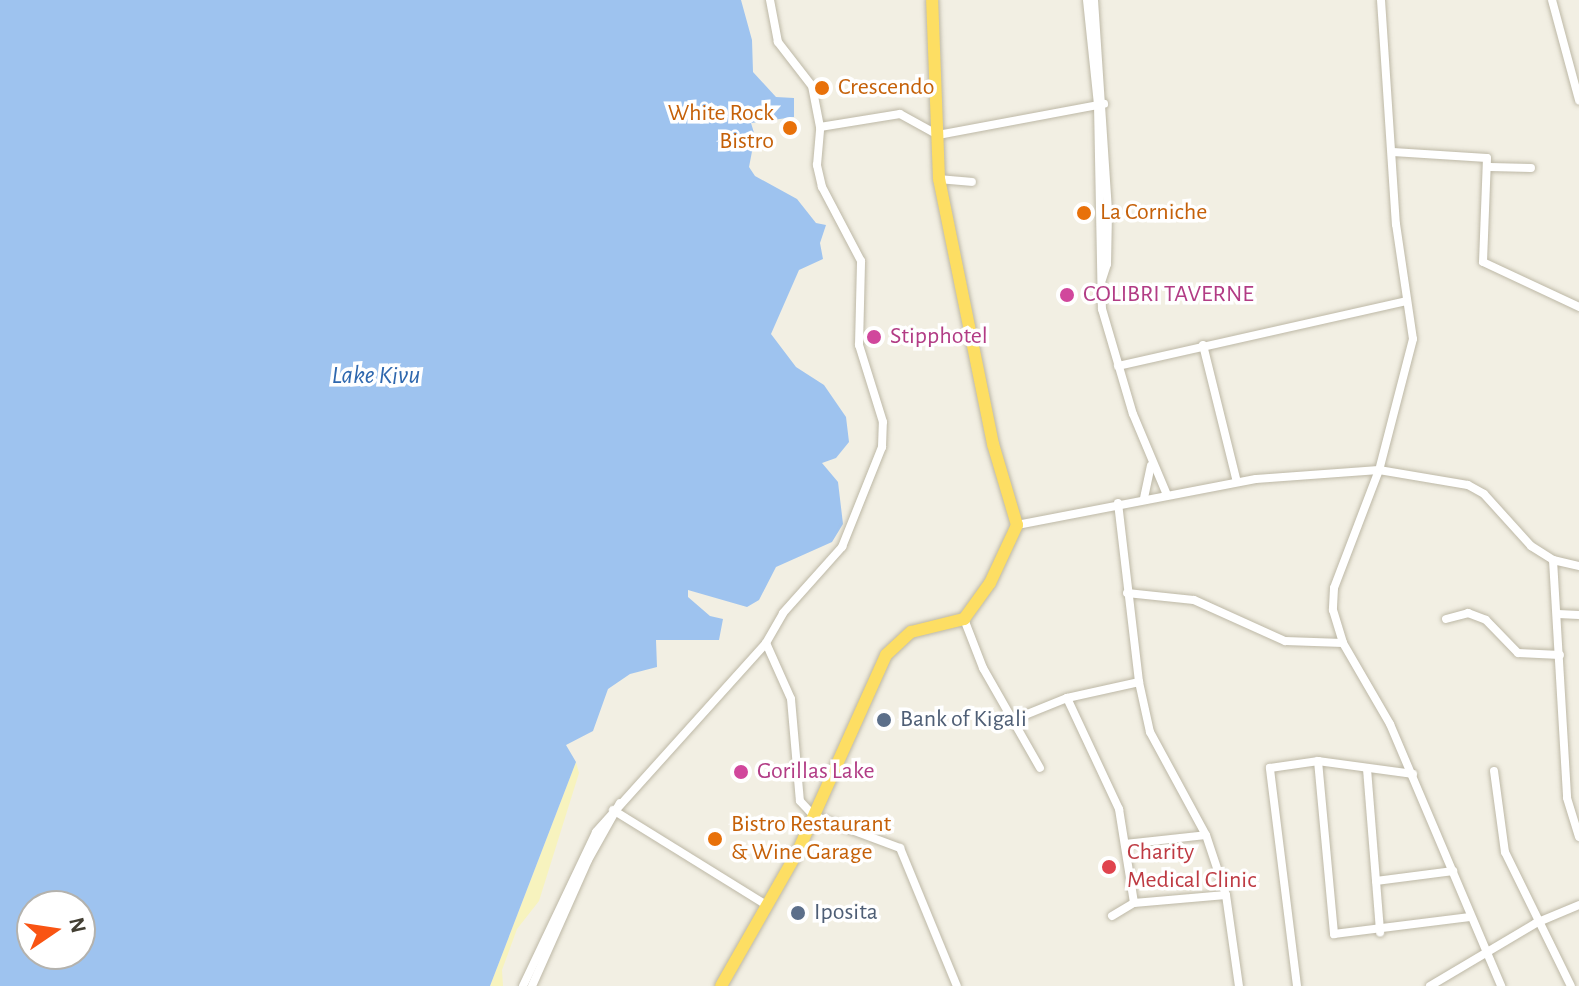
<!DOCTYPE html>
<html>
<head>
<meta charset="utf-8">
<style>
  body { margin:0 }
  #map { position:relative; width:1579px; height:986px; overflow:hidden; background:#f2efe3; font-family:"Alegreya Sans",sans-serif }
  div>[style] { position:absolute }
  .sand>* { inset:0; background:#f7f3be }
  .water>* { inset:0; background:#9ec3ef }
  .roads { filter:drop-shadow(0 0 2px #bdb8a6) drop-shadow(0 0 2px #bdb8a6) }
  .minor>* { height:8px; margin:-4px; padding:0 4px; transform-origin:4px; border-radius:4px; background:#fff }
  .highway>* { height:12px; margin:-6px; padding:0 6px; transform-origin:6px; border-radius:6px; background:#fdde63 }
  .dots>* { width:22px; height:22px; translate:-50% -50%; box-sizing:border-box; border:4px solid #fff; border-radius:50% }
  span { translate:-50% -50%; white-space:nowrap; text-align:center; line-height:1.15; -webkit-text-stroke:7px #fff; paint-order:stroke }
  .food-label { font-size:24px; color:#c56008 }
  .left { translate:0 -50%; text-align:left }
  .right { translate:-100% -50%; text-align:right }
  .hotel-label { font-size:24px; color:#b23c85 }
  .service-label { font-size:24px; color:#4e5e75 }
  .health-label { font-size:24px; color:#be3a42 }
  .water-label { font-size:26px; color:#2e67ae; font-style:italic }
  .north { position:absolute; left:16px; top:890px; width:80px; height:80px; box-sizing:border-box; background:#fff; border:2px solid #b4b2ad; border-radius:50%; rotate:77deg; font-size:22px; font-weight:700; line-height:32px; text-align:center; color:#433f33 }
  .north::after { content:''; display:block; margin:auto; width:28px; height:36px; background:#f95413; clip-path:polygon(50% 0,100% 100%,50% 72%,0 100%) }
</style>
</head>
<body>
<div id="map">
  <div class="sand">
    <div style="clip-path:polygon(576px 762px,579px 773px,539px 901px,517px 929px,502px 970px,503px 986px,490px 986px)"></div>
  </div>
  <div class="water">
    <div style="clip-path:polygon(evenodd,0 0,741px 0,752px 40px,753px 72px,776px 97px,794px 98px,794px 117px,751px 123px,755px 136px,749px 167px,755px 176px,797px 199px,816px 223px,826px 225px,820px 243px,823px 259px,799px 270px,771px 334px,796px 367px,824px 385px,846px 417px,849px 442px,836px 458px,822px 463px,838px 482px,843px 524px,832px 542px,776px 567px,759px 600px,747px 607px,688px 590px,688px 597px,710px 616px,723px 619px,719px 640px,656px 640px,657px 667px,630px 674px,608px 689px,593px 731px,566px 745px,576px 762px,490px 986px,0 986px,0 0,32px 906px,80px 906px,80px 954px,32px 954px,32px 906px)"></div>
  </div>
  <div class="roads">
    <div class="minor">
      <div style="left:1087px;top:0;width:106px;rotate:84deg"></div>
      <div style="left:1098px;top:105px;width:204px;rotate:88.9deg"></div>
      <div style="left:1102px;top:309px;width:109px;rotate:73.6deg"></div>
      <div style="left:1133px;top:414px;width:88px;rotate:67.2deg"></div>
      <div style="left:1094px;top:0;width:213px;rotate:86.2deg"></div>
      <div style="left:1108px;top:213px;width:51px;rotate:91.1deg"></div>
      <div style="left:1107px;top:264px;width:16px;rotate:108deg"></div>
      <div style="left:1381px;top:0;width:225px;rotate:86.2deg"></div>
      <div style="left:1396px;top:224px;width:116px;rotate:81.6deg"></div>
      <div style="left:1413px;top:339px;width:135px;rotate:104.5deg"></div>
      <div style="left:1379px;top:470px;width:126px;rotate:110.9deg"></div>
      <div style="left:1334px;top:588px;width:22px;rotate:93deg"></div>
      <div style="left:1333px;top:610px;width:34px;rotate:73deg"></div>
      <div style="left:1343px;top:643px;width:94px;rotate:59.9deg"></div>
      <div style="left:1390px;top:724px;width:285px;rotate:67deg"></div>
      <div style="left:1552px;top:0;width:104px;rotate:74.9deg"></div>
      <div style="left:820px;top:127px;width:81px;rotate:-9.2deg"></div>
      <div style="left:900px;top:114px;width:43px;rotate:28.9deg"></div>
      <div style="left:938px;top:135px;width:169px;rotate:-10.6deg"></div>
      <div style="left:1393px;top:152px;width:94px;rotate:3.7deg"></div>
      <div style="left:1487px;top:158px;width:104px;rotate:92.2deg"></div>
      <div style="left:1483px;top:262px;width:106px;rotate:25.1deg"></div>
      <div style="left:1490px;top:167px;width:41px;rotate:1.4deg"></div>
      <div style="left:939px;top:179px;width:33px;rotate:5deg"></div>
      <div style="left:1203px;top:345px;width:141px;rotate:76.1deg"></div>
      <div style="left:1118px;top:366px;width:296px;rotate:-12.7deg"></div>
      <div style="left:1144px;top:498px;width:33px;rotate:-78deg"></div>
      <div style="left:1118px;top:503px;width:180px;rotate:83.3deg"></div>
      <div style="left:1139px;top:682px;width:51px;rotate:77.6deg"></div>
      <div style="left:1150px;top:732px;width:117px;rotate:61.5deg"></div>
      <div style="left:1206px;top:835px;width:63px;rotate:71.6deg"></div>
      <div style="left:1226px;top:895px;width:92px;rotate:81.9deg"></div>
      <div style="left:1017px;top:525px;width:243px;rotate:-10.9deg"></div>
      <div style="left:1256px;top:479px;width:123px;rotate:-4.2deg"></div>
      <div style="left:1379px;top:470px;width:90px;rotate:9.6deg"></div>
      <div style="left:1468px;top:485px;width:18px;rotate:29deg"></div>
      <div style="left:1484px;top:494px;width:70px;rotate:47.9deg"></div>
      <div style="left:1531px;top:546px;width:26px;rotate:32deg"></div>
      <div style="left:1553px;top:560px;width:27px;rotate:13deg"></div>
      <div style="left:1553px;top:560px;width:238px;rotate:86.6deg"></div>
      <div style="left:1567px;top:798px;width:41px;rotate:72.9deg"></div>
      <div style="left:1127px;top:593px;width:67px;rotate:6deg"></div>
      <div style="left:1194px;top:600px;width:100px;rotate:24.3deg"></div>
      <div style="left:1285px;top:641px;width:58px;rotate:2deg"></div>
      <div style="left:1558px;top:614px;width:21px;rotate:3deg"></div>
      <div style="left:964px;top:619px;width:53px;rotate:68.8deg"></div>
      <div style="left:983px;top:668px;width:115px;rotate:60.3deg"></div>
      <div style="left:1446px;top:619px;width:23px;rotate:-15deg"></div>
      <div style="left:1468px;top:613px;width:19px;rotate:21deg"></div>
      <div style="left:1486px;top:620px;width:46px;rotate:45.9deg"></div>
      <div style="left:1518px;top:653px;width:42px;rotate:2.7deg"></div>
      <div style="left:766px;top:643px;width:61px;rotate:65.9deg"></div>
      <div style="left:791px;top:699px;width:102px;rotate:85deg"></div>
      <div style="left:800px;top:801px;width:21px;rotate:47deg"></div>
      <div style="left:814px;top:816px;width:92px;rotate:20.4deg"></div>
      <div style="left:900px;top:848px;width:149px;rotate:67.6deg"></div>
      <div style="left:1067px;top:698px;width:123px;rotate:64.9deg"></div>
      <div style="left:1119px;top:809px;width:95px;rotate:80.9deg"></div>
      <div style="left:1015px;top:719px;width:56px;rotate:-22deg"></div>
      <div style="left:1067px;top:698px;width:74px;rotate:-12.5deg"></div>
      <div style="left:1318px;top:761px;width:174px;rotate:84.7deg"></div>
      <div style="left:1334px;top:934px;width:137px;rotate:-7.1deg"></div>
      <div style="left:1367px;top:769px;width:164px;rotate:85.4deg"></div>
      <div style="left:1494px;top:771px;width:82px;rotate:82.3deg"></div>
      <div style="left:1505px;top:852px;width:149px;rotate:63.8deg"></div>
      <div style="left:613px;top:810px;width:180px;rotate:31.8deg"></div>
      <div style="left:1125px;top:844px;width:81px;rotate:-6.3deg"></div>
      <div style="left:1376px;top:881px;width:78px;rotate:-7.4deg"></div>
      <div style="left:1112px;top:916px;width:26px;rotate:-31deg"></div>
      <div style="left:1134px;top:903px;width:92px;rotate:-5deg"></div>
      <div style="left:523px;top:986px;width:170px;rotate:-64.6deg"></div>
      <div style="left:596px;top:832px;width:254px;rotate:-48deg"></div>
      <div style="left:766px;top:643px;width:34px;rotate:-60deg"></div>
      <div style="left:783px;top:613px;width:89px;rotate:-48.2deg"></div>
      <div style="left:842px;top:547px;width:108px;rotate:-68.2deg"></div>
      <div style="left:882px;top:447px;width:25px;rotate:-88deg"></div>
      <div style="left:883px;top:422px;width:81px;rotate:-107.3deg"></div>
      <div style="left:859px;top:345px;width:84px;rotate:-88.6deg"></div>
      <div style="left:861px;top:261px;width:84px;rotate:-117.8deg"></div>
      <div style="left:822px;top:187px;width:23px;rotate:-103deg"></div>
      <div style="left:817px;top:165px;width:38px;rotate:-85deg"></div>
      <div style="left:820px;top:127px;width:42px;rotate:-101deg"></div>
      <div style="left:812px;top:86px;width:56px;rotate:-127.7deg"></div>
      <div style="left:778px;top:42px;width:43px;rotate:-100.8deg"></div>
      <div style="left:532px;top:986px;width:138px;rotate:-66deg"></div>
      <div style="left:588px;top:860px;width:65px;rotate:-60.7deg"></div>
      <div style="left:1297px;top:986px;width:220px;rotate:-97.1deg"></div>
      <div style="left:1270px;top:768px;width:49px;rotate:-8.3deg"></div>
      <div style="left:1318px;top:761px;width:96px;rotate:7.8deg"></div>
      <div style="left:1430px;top:986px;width:123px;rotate:-30.7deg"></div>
      <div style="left:1536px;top:923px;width:47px;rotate:-22.7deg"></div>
    </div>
    <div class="highway">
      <div style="left:721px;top:986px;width:155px;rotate:-60.3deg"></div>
      <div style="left:798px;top:851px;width:215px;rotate:-65.8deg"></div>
      <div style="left:886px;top:655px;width:34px;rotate:-43deg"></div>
      <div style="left:911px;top:632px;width:55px;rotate:-13.8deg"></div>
      <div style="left:964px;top:619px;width:44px;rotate:-54.2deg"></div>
      <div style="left:990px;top:583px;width:64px;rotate:-65deg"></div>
      <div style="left:1017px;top:525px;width:84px;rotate:-106.5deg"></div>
      <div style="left:993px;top:444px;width:270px;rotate:-101.5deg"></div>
      <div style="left:939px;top:179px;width:179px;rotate:-92.2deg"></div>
    </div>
  </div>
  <div class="dots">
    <div style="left:822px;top:88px;background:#e8710a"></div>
    <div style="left:790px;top:128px;background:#e8710a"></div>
    <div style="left:1084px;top:213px;background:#e8710a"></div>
    <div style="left:1067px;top:295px;background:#d1479c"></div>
    <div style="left:874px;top:337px;background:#d1479c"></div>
    <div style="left:884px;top:720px;background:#5c6f8a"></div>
    <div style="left:741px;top:772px;background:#d1479c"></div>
    <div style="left:715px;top:839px;background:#e8710a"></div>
    <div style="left:1109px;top:867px;background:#e0444e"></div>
    <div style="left:798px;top:913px;background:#5c6f8a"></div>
  </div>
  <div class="food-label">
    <span class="left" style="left:838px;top:88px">Crescendo</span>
    <span class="right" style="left:774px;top:128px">White Rock<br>Bistro</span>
    <span class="left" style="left:1100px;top:213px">La Corniche</span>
    <span class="left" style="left:731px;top:839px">Bistro Restaurant<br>&amp; Wine Garage</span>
  </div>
  <div class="hotel-label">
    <span class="left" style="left:1083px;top:295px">COLIBRI TAVERNE</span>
    <span class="left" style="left:890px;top:337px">Stipphotel</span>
    <span class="left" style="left:757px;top:772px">Gorillas Lake</span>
  </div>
  <div class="service-label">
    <span class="left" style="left:900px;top:720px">Bank of Kigali</span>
    <span class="left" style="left:814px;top:913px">Iposita</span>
  </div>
  <div class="health-label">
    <span class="left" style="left:1127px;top:867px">Charity<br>Medical Clinic</span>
  </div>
  <div class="water-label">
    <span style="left:376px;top:376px">Lake Kivu</span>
  </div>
  <div class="north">N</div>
</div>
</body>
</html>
